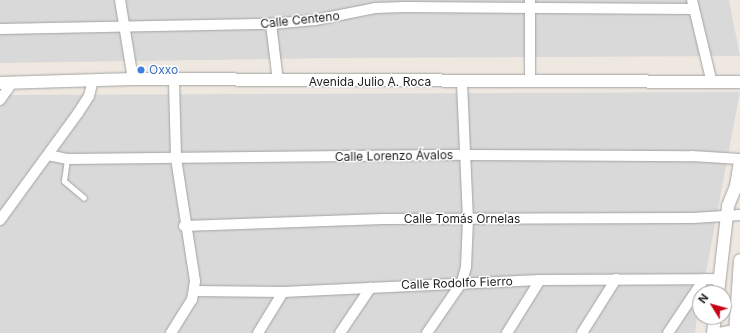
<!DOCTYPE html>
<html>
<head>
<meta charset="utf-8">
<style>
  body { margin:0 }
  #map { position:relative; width:740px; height:333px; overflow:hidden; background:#efe8e1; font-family:Inter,sans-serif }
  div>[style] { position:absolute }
  .residential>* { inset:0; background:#dad9d9 }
  .roads { filter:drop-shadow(0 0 1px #a3a3a3) drop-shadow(0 0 1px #a3a3a3) }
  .service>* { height:5px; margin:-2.5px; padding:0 2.5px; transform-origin:2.5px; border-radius:2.5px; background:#fff }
  .minor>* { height:10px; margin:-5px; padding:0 5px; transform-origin:5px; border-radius:5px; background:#fff }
  .tertiary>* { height:12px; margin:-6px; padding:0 6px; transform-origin:6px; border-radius:6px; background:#fff }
  .dots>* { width:11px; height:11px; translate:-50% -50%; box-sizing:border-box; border:2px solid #fff; border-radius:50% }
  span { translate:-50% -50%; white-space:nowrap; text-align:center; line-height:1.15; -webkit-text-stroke:3px #fff; paint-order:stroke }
  .street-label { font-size:12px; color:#1c1c1c }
  .shop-label { font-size:12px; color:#366cbe }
  .left { translate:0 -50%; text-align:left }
  .north { position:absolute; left:692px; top:285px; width:40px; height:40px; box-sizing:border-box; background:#fff; border:1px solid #a4a4a4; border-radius:50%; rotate:307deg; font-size:11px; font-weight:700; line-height:16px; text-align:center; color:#1c1c1c }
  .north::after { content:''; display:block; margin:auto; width:14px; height:18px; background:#c80017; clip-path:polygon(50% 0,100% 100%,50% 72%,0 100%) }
</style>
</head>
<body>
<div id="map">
  <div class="residential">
    <div style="clip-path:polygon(0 0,729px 0,740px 56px,338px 58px,0 63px)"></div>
    <div style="clip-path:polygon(740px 92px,702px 293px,700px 293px,695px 333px,0 333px,0 95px)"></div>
  </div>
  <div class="roads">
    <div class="service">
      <div style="left:67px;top:159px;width:22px;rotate:98deg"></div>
      <div style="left:64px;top:181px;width:26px;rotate:40deg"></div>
    </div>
    <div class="minor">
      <div style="left:120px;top:0;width:80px;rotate:80.7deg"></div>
      <div style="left:692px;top:0;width:85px;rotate:76.5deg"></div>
      <div style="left:271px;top:24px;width:57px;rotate:83deg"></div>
      <div style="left:0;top:29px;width:271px;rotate:-1.1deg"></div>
      <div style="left:271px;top:24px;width:44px;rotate:-5.2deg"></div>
      <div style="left:315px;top:20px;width:61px;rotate:-11.3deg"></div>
      <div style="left:375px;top:8px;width:30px;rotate:-2deg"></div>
      <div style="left:405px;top:7px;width:289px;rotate:0.4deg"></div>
      <div style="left:530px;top:82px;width:82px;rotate:-90deg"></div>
      <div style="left:0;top:100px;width:21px;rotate:-55deg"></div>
      <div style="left:48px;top:155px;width:19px;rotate:12deg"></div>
      <div style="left:67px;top:159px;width:398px;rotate:-0.6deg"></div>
      <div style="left:465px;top:155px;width:227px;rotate:0.3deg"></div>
      <div style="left:692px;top:156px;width:48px;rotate:3.6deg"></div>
      <div style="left:0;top:220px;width:132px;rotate:-53.9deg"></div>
      <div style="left:78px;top:113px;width:20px;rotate:-57deg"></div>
      <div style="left:89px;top:96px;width:16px;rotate:-76deg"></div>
      <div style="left:184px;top:226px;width:199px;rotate:-2deg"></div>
      <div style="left:383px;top:219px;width:310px;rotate:-0.2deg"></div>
      <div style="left:693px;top:218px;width:47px;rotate:-3.7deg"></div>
      <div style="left:194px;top:291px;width:89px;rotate:0.6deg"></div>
      <div style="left:283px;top:292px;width:257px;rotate:-2.7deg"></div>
      <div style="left:540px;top:280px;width:180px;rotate:-0.3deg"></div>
      <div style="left:171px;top:333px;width:39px;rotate:-58deg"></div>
      <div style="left:192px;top:300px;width:19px;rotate:-81deg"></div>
      <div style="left:195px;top:281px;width:124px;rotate:-98.8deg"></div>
      <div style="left:176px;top:158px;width:77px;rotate:-91.5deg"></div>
      <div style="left:258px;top:333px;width:48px;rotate:-58.6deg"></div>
      <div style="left:340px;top:333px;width:55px;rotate:-56deg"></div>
      <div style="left:427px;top:333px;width:62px;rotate:-55.5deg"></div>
      <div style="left:462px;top:282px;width:16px;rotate:-75deg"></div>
      <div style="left:466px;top:267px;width:47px;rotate:-87.6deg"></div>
      <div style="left:468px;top:220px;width:138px;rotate:-92.5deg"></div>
      <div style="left:507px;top:333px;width:62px;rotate:-58.1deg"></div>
      <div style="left:582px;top:333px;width:64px;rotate:-57.8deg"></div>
      <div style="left:668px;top:333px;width:65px;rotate:-56.3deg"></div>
      <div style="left:719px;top:333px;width:21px;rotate:-11deg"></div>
    </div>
    <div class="tertiary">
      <div style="left:0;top:83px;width:133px;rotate:-1.7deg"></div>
      <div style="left:133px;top:79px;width:607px;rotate:0.28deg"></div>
      <div style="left:718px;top:293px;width:88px;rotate:-83.4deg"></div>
      <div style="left:728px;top:206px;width:22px;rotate:-68deg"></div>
      <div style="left:736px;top:186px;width:26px;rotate:-81deg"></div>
      <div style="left:713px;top:333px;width:16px;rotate:-83deg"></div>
      <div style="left:735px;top:333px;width:73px;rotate:-86.1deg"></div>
    </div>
  </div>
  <div class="dots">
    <div style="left:141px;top:70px;background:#3f7fe0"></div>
  </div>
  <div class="street-label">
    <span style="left:300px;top:20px;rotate:-6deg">Calle Centeno</span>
    <span style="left:370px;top:82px">Avenida Julio A. Roca</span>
    <span style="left:394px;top:156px;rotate:-1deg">Calle Lorenzo Ávalos</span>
    <span style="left:462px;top:219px">Calle Tomás Ornelas</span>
    <span style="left:457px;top:283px;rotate:-2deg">Calle Rodolfo Fierro</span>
  </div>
  <div class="shop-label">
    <span class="left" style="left:149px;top:70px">Oxxo</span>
  </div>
  <div class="north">N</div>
</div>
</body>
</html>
